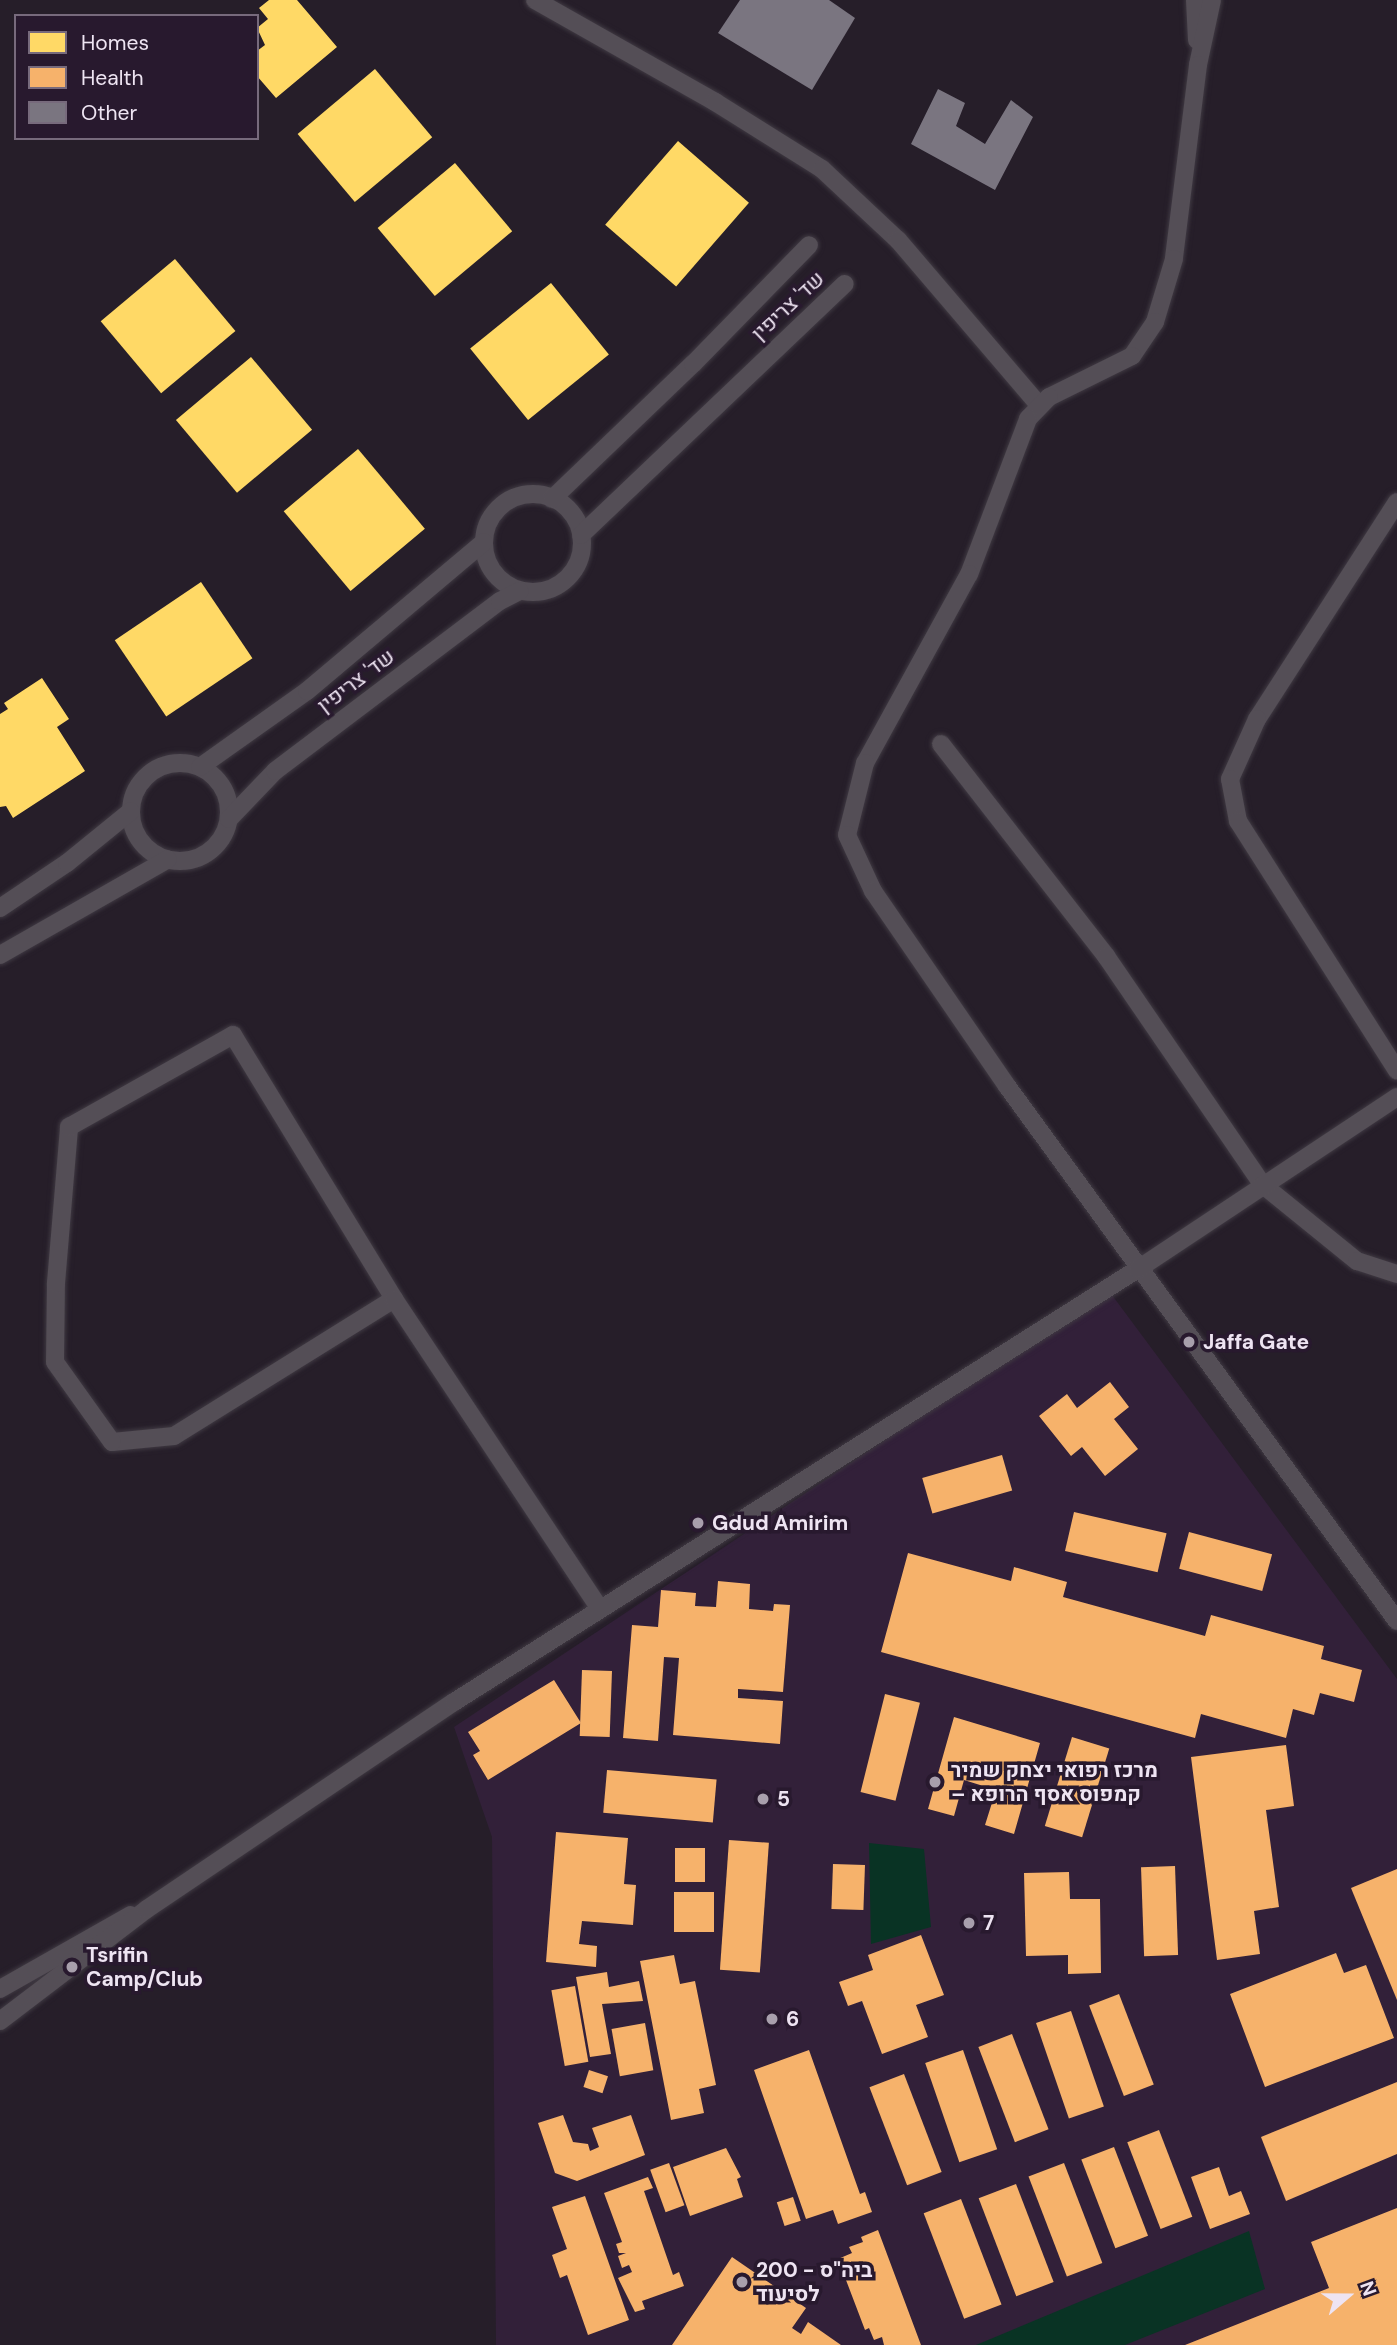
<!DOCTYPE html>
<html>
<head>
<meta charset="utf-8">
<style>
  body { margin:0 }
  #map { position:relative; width:1397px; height:2345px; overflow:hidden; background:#261e29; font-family:"DM Sans",Heebo,sans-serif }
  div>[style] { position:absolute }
  .built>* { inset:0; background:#322039 }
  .green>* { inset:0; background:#093324 }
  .homes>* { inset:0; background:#ffd966; transform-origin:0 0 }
  .health>* { inset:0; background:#f6b26b; transform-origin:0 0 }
  .building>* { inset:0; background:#7a7580 }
  .roads { filter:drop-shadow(0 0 2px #3f3942) drop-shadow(0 0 2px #3f3942) }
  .street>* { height:18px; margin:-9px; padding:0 9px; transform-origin:9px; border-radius:9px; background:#544e56 }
  .street>.ring { margin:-9px; padding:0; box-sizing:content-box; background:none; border:18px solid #544e56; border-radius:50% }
  .dots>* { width:19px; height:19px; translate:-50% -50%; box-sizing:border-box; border:4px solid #28192e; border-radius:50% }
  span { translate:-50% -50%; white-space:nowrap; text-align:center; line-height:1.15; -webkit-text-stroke:7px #28192e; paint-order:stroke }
  .street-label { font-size:21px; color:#eee4f2 }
  .poi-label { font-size:21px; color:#eee4f2; font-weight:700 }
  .left { translate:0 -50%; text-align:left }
  .legend { position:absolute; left:14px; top:14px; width:245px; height:126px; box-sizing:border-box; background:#28192e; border:2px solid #776a7c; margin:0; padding:9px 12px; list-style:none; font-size:21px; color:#eee4f2 }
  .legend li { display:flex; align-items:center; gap:14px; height:35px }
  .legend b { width:35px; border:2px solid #776a7c }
  .north { position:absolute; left:1313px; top:2261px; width:70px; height:70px; -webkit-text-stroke:5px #28192e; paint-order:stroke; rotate:70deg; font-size:19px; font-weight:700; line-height:28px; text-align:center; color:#eee4f2 }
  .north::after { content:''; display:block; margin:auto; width:24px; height:32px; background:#eee4f2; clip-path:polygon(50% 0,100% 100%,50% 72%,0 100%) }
</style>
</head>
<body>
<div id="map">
  <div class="built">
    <div style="clip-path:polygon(1109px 1291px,1397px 1679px,1397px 2345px,496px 2345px,492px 1837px,454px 1727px)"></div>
  </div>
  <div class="green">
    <div style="clip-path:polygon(869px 1843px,924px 1849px,931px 1927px,871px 1944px)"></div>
    <div style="clip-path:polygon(1249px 2231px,1265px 2289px,1125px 2345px,976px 2345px)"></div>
  </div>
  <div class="homes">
    <div style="clip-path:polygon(269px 0,297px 0,337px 47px,276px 98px,257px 76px,257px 51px,265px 45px,257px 28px,268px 19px,259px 8px)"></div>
    <div style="left:375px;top:69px;width:89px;height:101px;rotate:50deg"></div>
    <div style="left:678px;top:141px;width:94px;height:111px;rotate:41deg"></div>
    <div style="left:455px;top:163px;width:89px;height:101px;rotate:50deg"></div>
    <div style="left:175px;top:259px;width:94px;height:97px;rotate:50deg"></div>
    <div style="left:551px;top:283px;width:92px;height:104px;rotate:51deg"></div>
    <div style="left:251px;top:357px;width:95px;height:98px;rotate:50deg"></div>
    <div style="left:358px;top:449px;width:104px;height:97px;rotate:50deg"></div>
    <div style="left:201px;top:582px;width:92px;height:104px;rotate:56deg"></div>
    <div style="clip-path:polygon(42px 678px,69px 719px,57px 727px,85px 771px,13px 818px,6px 806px,0 807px,0 714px,8px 709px,4px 703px)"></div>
  </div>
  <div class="health">
    <div style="clip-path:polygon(1110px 1382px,1129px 1407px,1114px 1419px,1138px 1449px,1105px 1476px,1082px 1447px,1071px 1456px,1039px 1416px,1067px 1394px,1077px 1408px)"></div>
    <div style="left:1002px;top:1455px;width:37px;height:83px;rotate:74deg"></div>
    <div style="left:1074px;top:1512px;width:95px;height:40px;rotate:13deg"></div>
    <div style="left:1189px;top:1532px;width:86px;height:38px;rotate:15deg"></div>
    <div style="clip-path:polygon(908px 1553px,1011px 1581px,1014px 1567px,1067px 1582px,1063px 1597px,1205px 1636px,1211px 1615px,1324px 1646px,1321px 1659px,1362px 1670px,1354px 1702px,1320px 1693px,1314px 1715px,1293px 1709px,1286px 1738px,1201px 1714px,1195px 1738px,881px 1652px)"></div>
    <div style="clip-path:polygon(718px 1581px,750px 1584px,749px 1609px,773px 1611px,774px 1604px,790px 1605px,783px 1692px,738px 1689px,738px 1698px,783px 1701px,780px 1744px,673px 1735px,679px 1658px,664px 1657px,658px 1741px,623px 1738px,632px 1625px,658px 1627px,661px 1590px,696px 1593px,695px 1606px,716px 1607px)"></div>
    <div style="left:582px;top:1670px;width:30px;height:66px;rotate:2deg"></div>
    <div style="clip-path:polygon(554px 1680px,581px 1723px,488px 1780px,473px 1755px,480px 1751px,468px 1732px)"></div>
    <div style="left:885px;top:1694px;width:36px;height:101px;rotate:14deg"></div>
    <div style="clip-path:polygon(954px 1717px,1040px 1743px,1014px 1834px,985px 1825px,996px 1790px,964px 1780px,954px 1816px,928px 1809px)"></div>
    <div style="left:1072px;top:1737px;width:39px;height:93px;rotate:17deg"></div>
    <div style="clip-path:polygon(1286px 1745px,1294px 1806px,1266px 1810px,1279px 1907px,1254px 1911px,1260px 1954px,1217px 1960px,1191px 1757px)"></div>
    <div style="left:607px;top:1770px;width:110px;height:43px;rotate:5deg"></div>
    <div style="clip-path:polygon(556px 1832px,628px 1838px,624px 1884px,636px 1885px,633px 1925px,582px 1921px,579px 1944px,597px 1946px,596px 1967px,546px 1962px)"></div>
    <div style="left:729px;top:1840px;width:40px;height:130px;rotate:4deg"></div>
    <div style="left:675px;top:1848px;width:30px;height:34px"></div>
    <div style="left:833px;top:1864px;width:32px;height:45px;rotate:2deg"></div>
    <div style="left:1175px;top:1866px;width:89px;height:34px;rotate:88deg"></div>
    <div style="clip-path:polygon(1397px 1869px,1397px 2000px,1351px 1888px)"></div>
    <div style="clip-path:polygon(1069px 1872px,1070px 1899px,1100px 1899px,1101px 1973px,1068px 1974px,1068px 1955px,1026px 1956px,1024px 1873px)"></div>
    <div style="left:674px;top:1892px;width:40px;height:40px"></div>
    <div style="clip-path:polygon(921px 1935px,944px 1995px,916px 2005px,928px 2037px,882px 2054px,862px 2001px,848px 2006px,839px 1982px,873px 1970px,868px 1955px)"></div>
    <div style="clip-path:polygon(1336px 1953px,1344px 1973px,1366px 1965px,1394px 2038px,1265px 2087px,1230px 1994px)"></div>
    <div style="clip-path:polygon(674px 1955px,680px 1984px,695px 1981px,716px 2085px,699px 2089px,704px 2113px,671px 2120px,640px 1961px)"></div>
    <div style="clip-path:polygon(607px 1972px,609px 1987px,639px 1981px,643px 2001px,602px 2004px,611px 2054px,590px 2057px,576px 1977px)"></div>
    <div style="left:575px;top:1986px;width:77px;height:24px;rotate:80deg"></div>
    <div style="left:1119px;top:1994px;width:97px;height:32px;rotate:69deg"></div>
    <div style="left:1071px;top:2011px;width:101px;height:37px;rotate:71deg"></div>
    <div style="left:645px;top:2023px;width:48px;height:34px;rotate:80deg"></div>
    <div style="left:1012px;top:2034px;width:102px;height:36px;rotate:69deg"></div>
    <div style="clip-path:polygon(809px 2050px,860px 2194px,865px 2192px,872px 2212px,838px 2224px,833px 2210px,806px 2219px,754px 2070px)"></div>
    <div style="left:963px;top:2050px;width:105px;height:40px;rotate:71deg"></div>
    <div style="left:589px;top:2070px;width:20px;height:18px;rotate:18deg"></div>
    <div style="left:904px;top:2074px;width:105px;height:37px;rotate:69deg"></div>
    <div style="clip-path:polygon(1397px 2082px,1397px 2154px,1286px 2201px,1261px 2137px)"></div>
    <div style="clip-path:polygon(563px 2115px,573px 2142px,588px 2144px,590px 2151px,599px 2147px,592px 2128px,631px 2115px,645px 2155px,577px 2181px,555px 2173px,538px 2123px)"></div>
    <div style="left:1159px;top:2130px;width:93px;height:34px;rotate:69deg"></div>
    <div style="left:1114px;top:2147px;width:95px;height:35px;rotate:69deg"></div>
    <div style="clip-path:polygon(726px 2148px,741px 2177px,737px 2179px,743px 2197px,690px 2216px,673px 2167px)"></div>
    <div style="left:669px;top:2163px;width:45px;height:20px;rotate:70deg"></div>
    <div style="left:1064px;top:2163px;width:107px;height:38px;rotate:69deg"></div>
    <div style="clip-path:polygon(1219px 2167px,1229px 2196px,1241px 2191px,1250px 2214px,1210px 2229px,1191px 2177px)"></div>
    <div style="clip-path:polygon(648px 2177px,653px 2188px,644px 2191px,673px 2275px,679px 2272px,684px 2286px,642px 2301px,645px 2309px,635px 2312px,618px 2278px,632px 2272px,629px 2265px,622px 2268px,618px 2256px,626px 2253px,619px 2253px,616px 2244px,622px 2242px,604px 2193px)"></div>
    <div style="left:1016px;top:2184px;width:105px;height:40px;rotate:69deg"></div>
    <div style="clip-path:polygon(585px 2196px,629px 2320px,588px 2335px,567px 2275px,560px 2278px,552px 2255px,567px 2249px,552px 2207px)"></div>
    <div style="left:793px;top:2197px;width:25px;height:17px;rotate:72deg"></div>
    <div style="left:961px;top:2199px;width:113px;height:40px;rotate:69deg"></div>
    <div style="clip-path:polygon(1397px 2208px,1397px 2345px,1185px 2345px,1329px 2288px,1311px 2242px)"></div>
    <div style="clip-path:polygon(878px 2230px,921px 2345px,884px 2345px,882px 2337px,874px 2340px,869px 2328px,865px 2330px,838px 2259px,852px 2253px,849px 2247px,863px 2242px,861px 2237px)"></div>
    <div style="clip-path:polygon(732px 2257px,806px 2308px,792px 2328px,801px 2334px,808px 2322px,841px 2345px,672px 2345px)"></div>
  </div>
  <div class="building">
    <div style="clip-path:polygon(740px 0,829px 0,855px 18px,812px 90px,718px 33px)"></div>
    <div style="clip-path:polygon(938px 89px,965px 103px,956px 126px,985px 144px,1011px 100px,1033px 117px,995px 190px,911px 144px)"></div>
  </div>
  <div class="roads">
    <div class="street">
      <div style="left:535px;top:0;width:207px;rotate:29.5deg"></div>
      <div style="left:715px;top:102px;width:126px;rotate:32.1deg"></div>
      <div style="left:822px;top:169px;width:104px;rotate:43.1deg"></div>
      <div style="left:898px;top:240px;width:218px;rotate:49.5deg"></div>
      <div style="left:1195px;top:0;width:40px;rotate:87.1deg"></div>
      <div style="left:1212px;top:0;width:66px;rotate:102.2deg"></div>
      <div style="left:1198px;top:65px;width:195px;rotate:97.1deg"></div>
      <div style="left:1174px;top:259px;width:66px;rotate:106.8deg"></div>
      <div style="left:1155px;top:322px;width:41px;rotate:124.1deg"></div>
      <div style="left:1132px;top:356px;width:93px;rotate:153.7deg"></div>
      <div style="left:1049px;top:397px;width:30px;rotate:134deg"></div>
      <div style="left:1028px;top:419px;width:166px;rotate:110.8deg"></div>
      <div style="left:969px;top:574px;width:216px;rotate:118.8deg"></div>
      <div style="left:865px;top:763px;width:74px;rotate:104deg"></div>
      <div style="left:847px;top:835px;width:62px;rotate:65.1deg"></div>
      <div style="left:873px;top:891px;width:237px;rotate:55.5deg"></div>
      <div style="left:1007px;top:1086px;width:662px;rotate:53.91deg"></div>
      <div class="ring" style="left:484px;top:494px;width:80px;height:80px"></div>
      <div style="left:552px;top:499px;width:195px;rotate:-43.8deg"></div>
      <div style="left:693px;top:364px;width:166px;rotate:-45.7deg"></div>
      <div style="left:1397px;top:502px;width:258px;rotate:122.8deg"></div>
      <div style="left:1257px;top:719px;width:66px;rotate:114.2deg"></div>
      <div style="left:1230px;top:779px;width:43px;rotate:79.2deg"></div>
      <div style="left:1238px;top:821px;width:296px;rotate:57.5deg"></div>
      <div style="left:581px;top:535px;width:364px;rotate:-43.6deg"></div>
      <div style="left:941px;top:744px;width:269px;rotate:52.1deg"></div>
      <div style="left:1106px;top:956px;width:278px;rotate:55.6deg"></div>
      <div style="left:1263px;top:1185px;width:121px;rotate:39deg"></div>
      <div style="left:1357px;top:1261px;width:42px;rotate:18deg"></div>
      <div class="ring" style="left:131px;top:763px;width:80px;height:80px"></div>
      <div style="left:200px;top:767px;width:131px;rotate:-35.4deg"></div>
      <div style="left:307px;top:691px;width:231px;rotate:-40.1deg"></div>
      <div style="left:229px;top:819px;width:66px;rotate:-46.2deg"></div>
      <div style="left:275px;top:771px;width:282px;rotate:-37.1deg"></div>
      <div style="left:500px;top:601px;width:22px;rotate:-27deg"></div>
      <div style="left:0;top:908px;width:81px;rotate:-33.9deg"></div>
      <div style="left:67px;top:863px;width:82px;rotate:-39.1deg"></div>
      <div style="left:0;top:955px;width:193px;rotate:-29.7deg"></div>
      <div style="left:394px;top:1299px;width:259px;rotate:148.1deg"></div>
      <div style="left:174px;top:1436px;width:62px;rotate:174.5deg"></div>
      <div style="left:112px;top:1442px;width:98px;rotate:-125.5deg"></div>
      <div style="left:55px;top:1362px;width:79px;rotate:-89.3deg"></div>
      <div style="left:56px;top:1283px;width:157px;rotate:-85.2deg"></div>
      <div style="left:69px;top:1127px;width:188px;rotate:-29.3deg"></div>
      <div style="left:233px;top:1035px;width:309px;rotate:58.6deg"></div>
      <div style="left:394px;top:1299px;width:371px;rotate:56.4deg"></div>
      <div style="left:0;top:1989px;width:150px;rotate:-29.5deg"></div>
      <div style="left:0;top:2021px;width:185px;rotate:-37.3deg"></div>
      <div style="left:147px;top:1909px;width:370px;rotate:-34deg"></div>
      <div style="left:454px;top:1702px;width:810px;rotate:-32.34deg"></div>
      <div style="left:1138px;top:1269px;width:311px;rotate:-33.6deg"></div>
    </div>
  </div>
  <div class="dots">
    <div style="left:1189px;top:1342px;background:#a89fac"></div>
    <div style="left:698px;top:1523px;background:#a89fac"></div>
    <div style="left:935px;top:1782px;background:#a89fac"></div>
    <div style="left:763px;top:1799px;background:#a89fac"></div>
    <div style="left:969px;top:1923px;background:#a89fac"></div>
    <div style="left:72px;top:1967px;background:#a89fac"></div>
    <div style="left:772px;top:2019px;background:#a89fac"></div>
    <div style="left:742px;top:2282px;background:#a89fac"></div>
  </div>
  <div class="street-label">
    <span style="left:788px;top:306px;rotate:-43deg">שד' צריפין</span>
    <span style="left:356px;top:681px;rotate:-37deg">שד' צריפין</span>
  </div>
  <div class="poi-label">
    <span class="left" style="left:1203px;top:1342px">Jaffa Gate</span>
    <span class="left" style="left:712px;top:1523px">Gdud Amirim</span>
    <span class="left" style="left:951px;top:1782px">מרכז רפואי יצחק שמיר<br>– קמפוס אסף הרופא</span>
    <span class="left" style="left:777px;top:1799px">5</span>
    <span class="left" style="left:983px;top:1923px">7</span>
    <span class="left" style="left:86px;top:1967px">Tsrifin<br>Camp/Club</span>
    <span class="left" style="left:786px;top:2019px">6</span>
    <span class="left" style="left:756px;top:2282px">200 - ביה"ס<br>לסיעוד</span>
  </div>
  <ul class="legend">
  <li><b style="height:19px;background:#ffd966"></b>Homes</li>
  <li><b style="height:19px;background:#f6b26b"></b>Health</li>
  <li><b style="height:19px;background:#7a7580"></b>Other</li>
  </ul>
  <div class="north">N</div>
</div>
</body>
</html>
